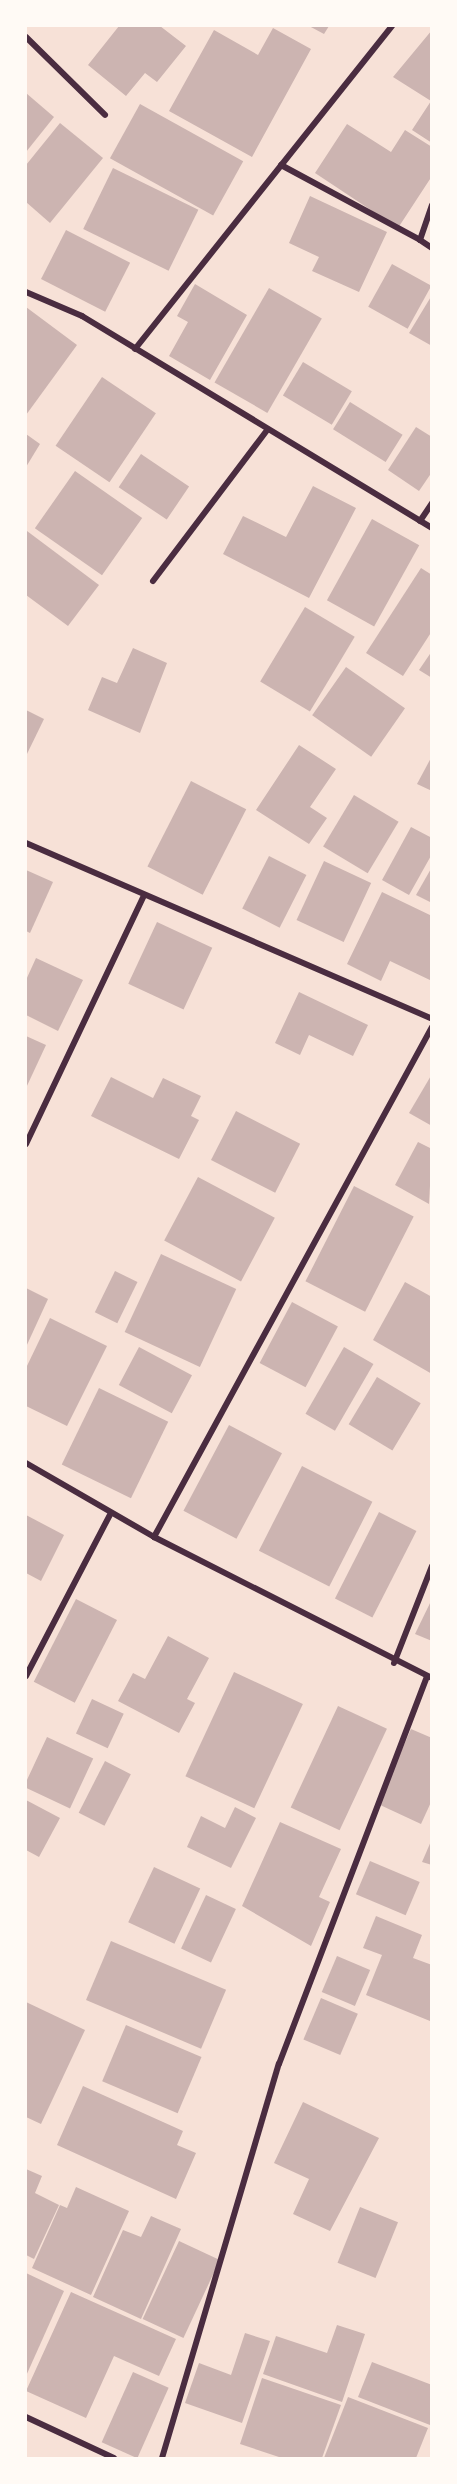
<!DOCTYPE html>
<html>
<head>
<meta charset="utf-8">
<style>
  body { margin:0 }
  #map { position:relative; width:457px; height:2484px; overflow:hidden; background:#f7e1d7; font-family:"Noto Sans",sans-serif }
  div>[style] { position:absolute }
  .building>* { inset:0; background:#ccb4b1; transform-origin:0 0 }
  .minor>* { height:6px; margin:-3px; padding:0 3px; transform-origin:3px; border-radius:3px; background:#4a2c40 }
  span { translate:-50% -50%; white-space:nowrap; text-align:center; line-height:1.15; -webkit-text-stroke:4.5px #fffaf5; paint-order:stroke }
  .frame { position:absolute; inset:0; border:27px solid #fffaf5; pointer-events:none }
</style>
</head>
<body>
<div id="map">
  <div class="building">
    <div style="clip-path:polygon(119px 26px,160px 26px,186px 46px,157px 82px,145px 73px,126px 96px,88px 65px)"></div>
    <div style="clip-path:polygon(309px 26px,329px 26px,324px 34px)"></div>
    <div style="clip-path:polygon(273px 28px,311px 49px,252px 157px,169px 111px,214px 30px,258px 55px)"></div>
    <div style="clip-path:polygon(432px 30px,432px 143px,412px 130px,431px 101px,393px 77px)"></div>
    <div style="clip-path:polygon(26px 93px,54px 117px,26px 152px)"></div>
    <div style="left:140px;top:104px;width:118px;height:62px;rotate:29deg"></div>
    <div style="clip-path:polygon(60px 123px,103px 158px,50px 223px,26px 202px,26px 165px)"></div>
    <div style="clip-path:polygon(347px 124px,391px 152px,405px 130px,432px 147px,432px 176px,398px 228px,315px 173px)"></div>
    <div style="left:113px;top:168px;width:95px;height:68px;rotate:26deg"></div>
    <div style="clip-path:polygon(310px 196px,387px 232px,359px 292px,312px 271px,319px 257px,289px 243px)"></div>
    <div style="left:66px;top:230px;width:72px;height:55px;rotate:27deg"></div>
    <div style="left:392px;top:264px;width:45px;height:49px;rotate:29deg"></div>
    <div style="clip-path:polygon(195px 284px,247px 315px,210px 380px,169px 356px,188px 322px,177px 316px)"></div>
    <div style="left:269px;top:288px;width:61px;height:109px;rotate:30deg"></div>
    <div style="clip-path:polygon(432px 295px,432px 346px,409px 333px)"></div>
    <div style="clip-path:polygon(26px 307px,77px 345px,26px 415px)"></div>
    <div style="left:303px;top:362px;width:57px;height:39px;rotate:31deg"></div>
    <div style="left:102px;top:377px;width:65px;height:83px;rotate:34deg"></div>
    <div style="left:350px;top:402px;width:62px;height:32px;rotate:32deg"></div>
    <div style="clip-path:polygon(416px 427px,432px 437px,432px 472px,419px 491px,388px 470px)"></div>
    <div style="clip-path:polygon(26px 434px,40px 444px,26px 467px)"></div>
    <div style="left:141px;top:454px;width:58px;height:40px;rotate:34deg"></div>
    <div style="left:75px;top:471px;width:82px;height:70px;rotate:35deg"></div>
    <div style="clip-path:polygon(313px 486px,356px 508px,309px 598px,223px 554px,243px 516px,286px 537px)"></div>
    <div style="left:372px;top:519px;width:54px;height:93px;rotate:29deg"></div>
    <div style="clip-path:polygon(27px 531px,99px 585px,68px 626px,26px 595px)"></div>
    <div style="clip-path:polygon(421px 568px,432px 575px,432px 631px,403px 676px,366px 653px)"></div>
    <div style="left:305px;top:607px;width:58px;height:87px;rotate:31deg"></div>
    <div style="clip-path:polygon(133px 648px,167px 663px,140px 733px,88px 710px,102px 677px,117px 683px)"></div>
    <div style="clip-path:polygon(432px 651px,432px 678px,419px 670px)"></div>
    <div style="left:346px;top:667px;width:72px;height:59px;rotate:35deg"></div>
    <div style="clip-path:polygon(26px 710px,44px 719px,26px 756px)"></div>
    <div style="clip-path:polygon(299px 745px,336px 769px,310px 807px,327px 818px,309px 844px,256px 810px)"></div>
    <div style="clip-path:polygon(432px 756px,432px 791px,417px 784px)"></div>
    <div style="left:191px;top:781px;width:62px;height:96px;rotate:27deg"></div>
    <div style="left:354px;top:795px;width:52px;height:60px;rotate:31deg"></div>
    <div style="clip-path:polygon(411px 827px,432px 838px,432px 854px,409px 895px,382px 880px)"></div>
    <div style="left:269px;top:856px;width:42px;height:59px;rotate:27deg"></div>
    <div style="left:324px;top:861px;width:52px;height:65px;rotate:25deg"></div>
    <div style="clip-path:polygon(432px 867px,432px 903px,416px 895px)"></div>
    <div style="clip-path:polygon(26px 870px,53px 882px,30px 933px,26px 931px)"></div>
    <div style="clip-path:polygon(382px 892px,432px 916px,432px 981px,390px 961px,381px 981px,347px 964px)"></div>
    <div style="left:157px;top:922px;width:61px;height:68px;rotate:25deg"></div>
    <div style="clip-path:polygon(36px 958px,83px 980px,58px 1031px,26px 1015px,26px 980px)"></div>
    <div style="clip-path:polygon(299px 992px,368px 1025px,353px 1056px,309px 1035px,300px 1055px,275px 1043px)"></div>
    <div style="clip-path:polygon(26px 1036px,46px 1045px,26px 1088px)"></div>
    <div style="clip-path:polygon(432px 1074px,432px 1126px,409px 1113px)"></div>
    <div style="clip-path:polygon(111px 1077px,153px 1098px,163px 1078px,201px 1096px,191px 1116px,199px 1120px,179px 1159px,91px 1116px)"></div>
    <div style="left:236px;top:1111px;width:72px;height:55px;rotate:27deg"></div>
    <div style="clip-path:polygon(418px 1142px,432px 1149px,429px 1204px,395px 1185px)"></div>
    <div style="left:198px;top:1177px;width:87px;height:72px;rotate:28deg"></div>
    <div style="left:354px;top:1186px;width:67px;height:107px;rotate:27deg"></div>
    <div style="left:161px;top:1254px;width:83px;height:86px;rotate:25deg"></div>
    <div style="left:115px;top:1271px;width:25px;height:46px;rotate:26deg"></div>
    <div style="clip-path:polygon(405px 1282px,432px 1297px,432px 1374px,373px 1340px)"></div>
    <div style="clip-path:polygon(26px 1288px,48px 1299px,26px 1347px)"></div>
    <div style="left:292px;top:1302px;width:52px;height:69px;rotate:28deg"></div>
    <div style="clip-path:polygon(50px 1318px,107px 1346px,67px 1426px,26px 1406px,26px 1368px)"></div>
    <div style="left:139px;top:1347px;width:60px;height:43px;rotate:28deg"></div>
    <div style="left:344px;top:1347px;width:34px;height:77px;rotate:30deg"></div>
    <div style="left:377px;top:1377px;width:51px;height:55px;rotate:31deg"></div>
    <div style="left:99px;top:1388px;width:77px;height:85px;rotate:26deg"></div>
    <div style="left:229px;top:1425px;width:60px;height:97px;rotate:28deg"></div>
    <div style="left:302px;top:1466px;width:79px;height:95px;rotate:27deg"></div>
    <div style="left:379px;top:1512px;width:42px;height:97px;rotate:27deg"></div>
    <div style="clip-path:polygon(26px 1515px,64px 1535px,41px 1581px,26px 1573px)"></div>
    <div style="left:76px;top:1599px;width:46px;height:93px;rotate:27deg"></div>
    <div style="clip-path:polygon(432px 1599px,432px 1641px,415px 1634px)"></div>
    <div style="clip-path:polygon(168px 1636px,209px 1658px,187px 1699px,195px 1703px,179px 1733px,118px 1701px,133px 1673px,145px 1679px)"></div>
    <div style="left:234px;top:1672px;width:76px;height:115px;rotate:25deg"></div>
    <div style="left:92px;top:1699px;width:35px;height:38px;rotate:25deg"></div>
    <div style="left:338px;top:1706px;width:54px;height:112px;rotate:25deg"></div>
    <div style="clip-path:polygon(411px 1729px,432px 1738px,432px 1800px,421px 1824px,378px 1804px)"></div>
    <div style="left:47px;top:1737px;width:51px;height:55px;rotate:25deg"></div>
    <div style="left:105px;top:1761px;width:29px;height:58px;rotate:27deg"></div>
    <div style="clip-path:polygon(26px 1800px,60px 1818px,39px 1857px,26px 1850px)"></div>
    <div style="clip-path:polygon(235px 1807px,256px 1818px,231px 1868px,187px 1847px,201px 1816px,225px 1828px)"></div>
    <div style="clip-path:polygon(280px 1822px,341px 1849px,319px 1897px,330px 1902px,311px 1946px,242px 1906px)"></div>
    <div style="clip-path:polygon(432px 1839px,432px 1865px,422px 1862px)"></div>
    <div style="left:370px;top:1861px;width:54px;height:36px;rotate:23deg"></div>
    <div style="left:154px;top:1867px;width:51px;height:61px;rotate:25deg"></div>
    <div style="left:206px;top:1895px;width:33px;height:59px;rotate:25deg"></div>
    <div style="clip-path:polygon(376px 1916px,422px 1935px,413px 1958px,432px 1965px,430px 2021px,366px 1995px,382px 1955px,363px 1948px)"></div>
    <div style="left:111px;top:1941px;width:125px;height:64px;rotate:23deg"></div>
    <div style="left:337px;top:1956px;width:36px;height:39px;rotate:23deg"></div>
    <div style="left:321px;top:1998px;width:40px;height:45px;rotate:23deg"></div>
    <div style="clip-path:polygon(26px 2002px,85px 2030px,41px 2124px,26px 2117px)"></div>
    <div style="left:126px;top:2025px;width:82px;height:61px;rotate:23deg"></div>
    <div style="clip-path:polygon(83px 2086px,183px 2131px,177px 2145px,196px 2153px,176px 2199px,57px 2145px)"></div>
    <div style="clip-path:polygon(303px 2102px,379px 2138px,330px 2231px,293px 2214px,309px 2179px,274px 2163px)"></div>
    <div style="clip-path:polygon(26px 2169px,42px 2176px,35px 2193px,59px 2205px,34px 2259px,26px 2255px)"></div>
    <div style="clip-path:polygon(76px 2187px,129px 2211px,91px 2295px,32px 2268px,60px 2205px,67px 2208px)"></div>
    <div style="left:360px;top:2207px;width:41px;height:60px;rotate:22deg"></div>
    <div style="clip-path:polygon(151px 2216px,181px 2229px,141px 2319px,93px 2297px,123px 2230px,141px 2237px)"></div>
    <div style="left:179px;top:2241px;width:45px;height:86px;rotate:25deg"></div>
    <div style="clip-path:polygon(26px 2273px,64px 2291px,26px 2376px)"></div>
    <div style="clip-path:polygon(71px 2292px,176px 2339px,159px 2376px,114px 2356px,86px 2418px,26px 2391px)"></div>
    <div style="clip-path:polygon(337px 2325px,365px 2334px,342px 2402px,263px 2374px,276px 2336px,327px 2353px)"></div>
    <div style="clip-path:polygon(245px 2333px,270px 2341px,242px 2423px,185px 2403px,199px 2363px,231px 2375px)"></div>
    <div style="clip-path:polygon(372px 2362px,432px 2385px,430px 2425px,358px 2397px)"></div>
    <div style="left:133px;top:2372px;width:39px;height:77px;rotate:24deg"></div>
    <div style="clip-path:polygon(262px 2378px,341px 2405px,322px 2458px,282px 2458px,240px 2444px)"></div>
    <div style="clip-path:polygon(348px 2397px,428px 2428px,416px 2458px,324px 2458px)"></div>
  </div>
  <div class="minor">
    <div style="left:26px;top:37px;width:111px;rotate:44.6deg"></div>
    <div style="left:281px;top:165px;width:158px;rotate:28.3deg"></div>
    <div style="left:432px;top:205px;width:37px;rotate:109deg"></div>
    <div style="left:420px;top:240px;width:14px;rotate:34deg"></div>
    <div style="left:26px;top:292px;width:61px;rotate:23.2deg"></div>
    <div style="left:82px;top:316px;width:409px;rotate:31.2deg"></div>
    <div style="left:135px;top:349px;width:413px;rotate:-51.5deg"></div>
    <div style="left:420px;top:521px;width:22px;rotate:-56deg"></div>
    <div style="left:153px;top:581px;width:189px;rotate:-52.9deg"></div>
    <div style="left:26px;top:843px;width:443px;rotate:23.4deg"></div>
    <div style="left:26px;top:1144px;width:275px;rotate:-64.6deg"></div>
    <div style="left:26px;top:1463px;width:148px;rotate:30deg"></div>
    <div style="left:154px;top:1537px;width:312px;rotate:26.9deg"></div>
    <div style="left:154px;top:1537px;width:581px;rotate:-61.41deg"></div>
    <div style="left:394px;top:1663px;width:104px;rotate:-68.6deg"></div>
    <div style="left:26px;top:1676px;width:184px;rotate:-62.5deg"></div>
    <div style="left:26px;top:2417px;width:97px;rotate:25deg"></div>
    <div style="left:162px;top:2458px;width:411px;rotate:-73.5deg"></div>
    <div style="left:279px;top:2064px;width:415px;rotate:-69.1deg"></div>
  </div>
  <div class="frame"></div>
</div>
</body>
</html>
